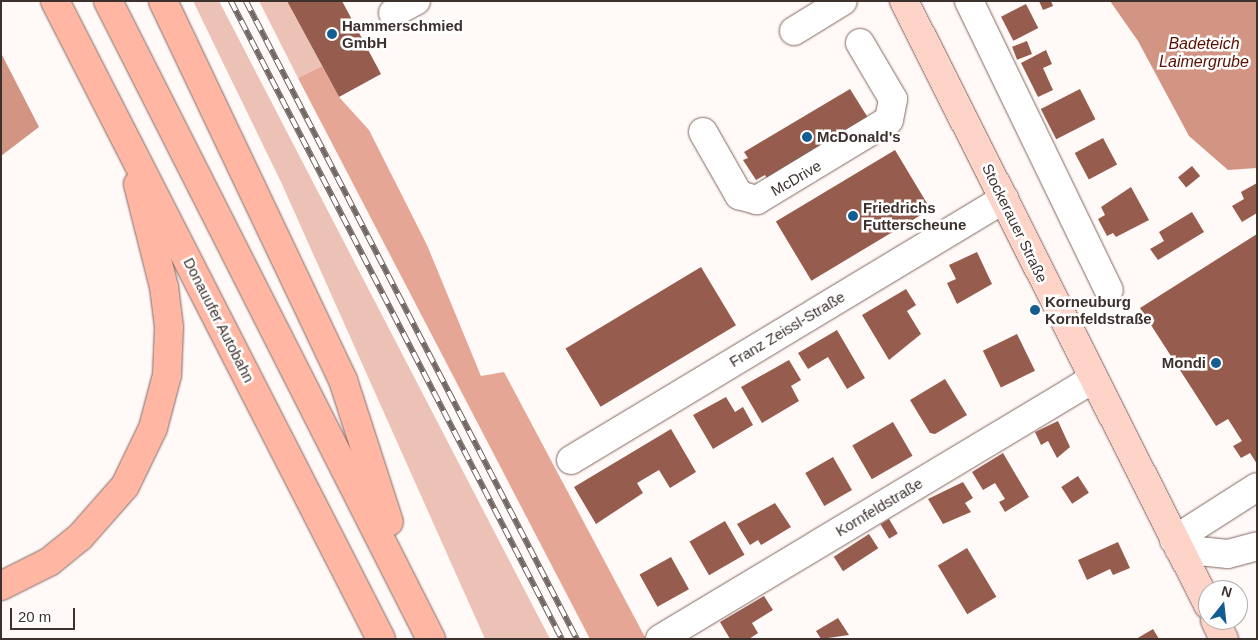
<!DOCTYPE html>
<html>
<head>
<meta charset="utf-8">
<style>
  body { margin:0 }
  #map { position:relative; width:1258px; height:640px; overflow:hidden; background:#fff9f7; font-family:Arial,sans-serif }
  div>[style] { position:absolute }
  .green>* { inset:0; background:#ecc2b7 }
  .forest>* { inset:0; background:#e6a696 }
  .water>* { inset:0; background:#d29483 }
  .building>* { inset:0; background:#965d4e; transform-origin:0 0 }
  .roads { filter:drop-shadow(0 0 1px #816760) drop-shadow(0 0 1px #816760) }
  .minor>* { height:28px; margin:-14px; padding:0 14px; transform-origin:14px; border-radius:14px; background:#fff }
  .major>* { height:28px; margin:-14px; padding:0 14px; transform-origin:14px; border-radius:14px; background:#ffd4c8 }
  .highway>* { height:28px; margin:-14px; padding:0 14px; transform-origin:14px; border-radius:14px; background:#ffb7a4 }
  .rail>* { height:5.5px; margin-top:-2.75px; transform-origin:0; background:repeating-linear-gradient(90deg,#fff 0 11px,#716764 0 22px); box-sizing:border-box; border-block:1px solid #716764 }
  .dots>* { width:14px; height:14px; translate:-50% -50%; box-sizing:border-box; border:2px solid #fff; border-radius:50% }
  span { translate:-50% -50%; white-space:nowrap; text-align:center; line-height:1.15; -webkit-text-stroke:5px #fff; paint-order:stroke }
  .poi-label { font-size:15px; color:#3d312e; font-weight:700 }
  .left { translate:0 -50%; text-align:left }
  .right { translate:-100% -50%; text-align:right }
  .street-label { font-size:15px; color:#3d312e }
  .water-label { font-size:16px; color:#5a1000; font-style:italic }
  .frame { position:absolute; inset:0; border:2px solid #3d312e; pointer-events:none }
  .north { position:absolute; left:1198px; top:580px; width:50px; height:50px; box-sizing:border-box; background:#fff; border:1px solid #b1adab; border-radius:50%; rotate:16deg; font-size:14px; font-weight:700; line-height:20px; text-align:center; color:#3d312e }
  .north::after { content:''; display:block; margin:auto; width:18px; height:22px; background:#135d91; clip-path:polygon(50% 0,100% 100%,50% 72%,0 100%) }
  .scale { position:absolute; left:10px; top:608px; width:65px; height:22px; box-sizing:border-box; border:2px solid #3d312e; border-top:0; padding-left:6px; font-size:15px; line-height:18px; white-space:nowrap; color:#3d312e; -webkit-text-stroke:4px #fff; paint-order:stroke }
</style>
</head>
<body>
<div id="map">
  <div class="green">
    <div style="clip-path:polygon(193px 1px,219px 1px,550px 639px,485px 639px,281px 182px)"></div>
    <div style="clip-path:polygon(259px 1px,287px 1px,322px 66px,298px 78px)"></div>
  </div>
  <div class="forest">
    <div style="clip-path:polygon(322px 66px,339px 97px,369px 130px,427px 245px,481px 376px,504px 372px,646px 639px,590px 639px,298px 78px)"></div>
  </div>
  <div class="water">
    <div style="clip-path:polygon(1110px 1px,1257px 1px,1257px 168px,1228px 170px,1189px 136px,1138px 41px)"></div>
    <div style="clip-path:polygon(1px 53px,39px 127px,1px 156px)"></div>
  </div>
  <div class="building">
    <div style="clip-path:polygon(287px 1px,342px 1px,381px 74px,339px 97px)"></div>
    <div style="clip-path:polygon(1039px 1px,1051px 1px,1053px 6px,1043px 10px)"></div>
    <div style="left:1026px;top:4px;width:27px;height:28px;rotate:63deg"></div>
    <div style="left:1027px;top:41px;width:14px;height:16px;rotate:69deg"></div>
    <div style="clip-path:polygon(1046px 50px,1052px 64px,1043px 68px,1053px 90px,1038px 97px,1021px 63px)"></div>
    <div style="clip-path:polygon(850px 89px,870px 121px,769px 182px,765px 175px,756px 180px,743px 160px,748px 158px,744px 152px)"></div>
    <div style="left:1080px;top:89px;width:34px;height:44px;rotate:63deg"></div>
    <div style="left:1103px;top:138px;width:30px;height:32px;rotate:62deg"></div>
    <div style="left:895px;top:150px;width:69px;height:139px;rotate:59deg"></div>
    <div style="left:1192px;top:166px;width:13px;height:18px;rotate:51deg"></div>
    <div style="clip-path:polygon(1257px 183px,1257px 213px,1242px 222px,1232px 206px,1244px 199px,1241px 192px)"></div>
    <div style="clip-path:polygon(1131px 187px,1149px 220px,1116px 237px,1113px 233px,1107px 236px,1098px 219px,1105px 215px,1101px 207px)"></div>
    <div style="clip-path:polygon(1192px 212px,1204px 232px,1158px 260px,1150px 249px,1164px 241px,1159px 232px)"></div>
    <div style="clip-path:polygon(1257px 234px,1257px 464px,1250px 453px,1241px 458px,1233px 446px,1242px 441px,1228px 419px,1216px 426px,1140px 308px)"></div>
    <div style="clip-path:polygon(977px 252px,992px 284px,957px 304px,947px 283px,956px 279px,949px 265px)"></div>
    <div style="left:701px;top:267px;width:68px;height:158px;rotate:59deg"></div>
    <div style="clip-path:polygon(906px 289px,916px 305px,907px 311px,921px 334px,889px 360px,862px 315px)"></div>
    <div style="clip-path:polygon(837px 330px,865px 378px,847px 389px,828px 357px,808px 369px,798px 353px)"></div>
    <div style="left:1017px;top:334px;width:41px;height:38px;rotate:64deg"></div>
    <div style="clip-path:polygon(789px 360px,801px 380px,791px 386px,799px 401px,762px 423px,741px 387px)"></div>
    <div style="clip-path:polygon(945px 379px,967px 415px,935px 434px,930px 433px,910px 400px)"></div>
    <div style="clip-path:polygon(726px 397px,735px 412px,743px 407px,753px 425px,713px 449px,693px 415px)"></div>
    <div style="clip-path:polygon(1058px 421px,1070px 447px,1057px 458px,1048px 441px,1041px 445px,1035px 432px)"></div>
    <div style="left:893px;top:422px;width:39px;height:47px;rotate:60deg"></div>
    <div style="clip-path:polygon(671px 429px,696px 472px,670px 488px,659px 470px,637px 483px,643px 493px,596px 524px,574px 487px)"></div>
    <div style="clip-path:polygon(1003px 453px,1029px 497px,1005px 512px,999px 502px,1005px 499px,995px 483px,983px 490px,972px 472px)"></div>
    <div style="left:833px;top:457px;width:38px;height:32px;rotate:60deg"></div>
    <div style="left:1078px;top:476px;width:20px;height:20px;rotate:57deg"></div>
    <div style="clip-path:polygon(963px 482px,973px 498px,965px 503px,971px 512px,943px 524px,928px 499px)"></div>
    <div style="clip-path:polygon(775px 503px,791px 527px,761px 545px,758px 540px,750px 545px,737px 524px)"></div>
    <div style="left:889px;top:519px;width:17px;height:10px;rotate:59deg"></div>
    <div style="left:725px;top:521px;width:39px;height:41px;rotate:60deg"></div>
    <div style="left:869px;top:534px;width:17px;height:42px;rotate:57deg"></div>
    <div style="clip-path:polygon(1118px 542px,1130px 568px,1113px 575px,1110px 569px,1087px 580px,1078px 560px)"></div>
    <div style="left:967px;top:548px;width:57px;height:34px;rotate:59deg"></div>
    <div style="left:671px;top:557px;width:37px;height:36px;rotate:61deg"></div>
    <div style="clip-path:polygon(764px 596px,773px 610px,752px 623px,758px 633px,749px 639px,730px 639px,720px 622px)"></div>
    <div style="clip-path:polygon(838px 618px,849px 635px,821px 639px,816px 631px)"></div>
    <div style="clip-path:polygon(1153px 629px,1159px 639px,1136px 639px)"></div>
  </div>
  <div class="roads">
    <div class="minor">
      <div style="left:969px;top:1px;width:321px;rotate:64.2deg"></div>
      <div style="left:393px;top:13px;width:26px;rotate:-28deg"></div>
      <div style="left:794px;top:31px;width:57px;rotate:-31.5deg"></div>
      <div style="left:703px;top:132px;width:73px;rotate:60.3deg"></div>
      <div style="left:739px;top:195px;width:19px;rotate:16deg"></div>
      <div style="left:757px;top:200px;width:154px;rotate:-31.2deg"></div>
      <div style="left:889px;top:120px;width:21px;rotate:-79deg"></div>
      <div style="left:893px;top:99px;width:65px;rotate:-120.5deg"></div>
      <div style="left:571px;top:460px;width:506px;rotate:-31.08deg"></div>
      <div style="left:1174px;top:540px;width:98px;rotate:-32.6deg"></div>
      <div style="left:1179px;top:549px;width:49px;rotate:5.8deg"></div>
      <div style="left:1228px;top:554px;width:30px;rotate:-15deg"></div>
      <div style="left:660px;top:639px;width:505px;rotate:-30.98deg"></div>
    </div>
    <div class="major">
      <div style="left:904px;top:1px;width:676px;rotate:63.28deg"></div>
      <div style="left:1215px;top:620px;width:21px;rotate:65deg"></div>
    </div>
    <div class="highway">
      <div style="left:55px;top:1px;width:716px;rotate:62.93deg"></div>
      <div style="left:108px;top:1px;width:715px;rotate:63.15deg"></div>
      <div style="left:163px;top:1px;width:420px;rotate:64.6deg"></div>
      <div style="left:343px;top:380px;width:149px;rotate:72.1deg"></div>
      <div style="left:1px;top:586px;width:54px;rotate:-26.6deg"></div>
      <div style="left:49px;top:562px;width:40px;rotate:-39deg"></div>
      <div style="left:80px;top:537px;width:68px;rotate:-48.6deg"></div>
      <div style="left:125px;top:486px;width:64px;rotate:-64.2deg"></div>
      <div style="left:153px;top:428px;width:55px;rotate:-75.2deg"></div>
      <div style="left:167px;top:375px;width:48px;rotate:-87.6deg"></div>
      <div style="left:169px;top:327px;width:40px;rotate:-97.1deg"></div>
      <div style="left:164px;top:287px;width:106px;rotate:-104.2deg"></div>
    </div>
  </div>
  <div class="rail">
    <div style="left:231px;top:1px;width:719px;rotate:62.58deg"></div>
    <div style="left:246px;top:1px;width:719px;rotate:62.58deg"></div>
  </div>
  <div class="dots">
    <div style="left:332px;top:34px;background:#135d91"></div>
    <div style="left:807px;top:137px;background:#135d91"></div>
    <div style="left:853px;top:216px;background:#135d91"></div>
    <div style="left:1035px;top:310px;background:#135d91"></div>
    <div style="left:1216px;top:363px;background:#135d91"></div>
  </div>
  <div class="poi-label">
    <span class="left" style="left:342px;top:34px">Hammerschmied<br>GmbH</span>
    <span class="left" style="left:817px;top:137px">McDonald's</span>
    <span class="left" style="left:863px;top:216px">Friedrichs<br>Futterscheune</span>
    <span class="left" style="left:1045px;top:310px">Korneuburg<br>Kornfeldstraße</span>
    <span class="right" style="left:1206px;top:363px">Mondi</span>
  </div>
  <div class="street-label">
    <span style="left:796px;top:178px;rotate:-30deg">McDrive</span>
    <span style="left:1015px;top:223px;rotate:64deg">Stockerauer Straße</span>
    <span style="left:219px;top:320px;rotate:63deg">Donauufer Autobahn</span>
    <span style="left:787px;top:329px;rotate:-31deg">Franz Zeissl-Straße</span>
    <span style="left:879px;top:507px;rotate:-31deg">Kornfeldstraße</span>
  </div>
  <div class="water-label">
    <span style="left:1204px;top:53px">Badeteich<br>Laimergrube</span>
  </div>
  <div class="frame"></div>
  <div class="north">N</div>
  <div class="scale">20 m</div>
</div>
</body>
</html>
